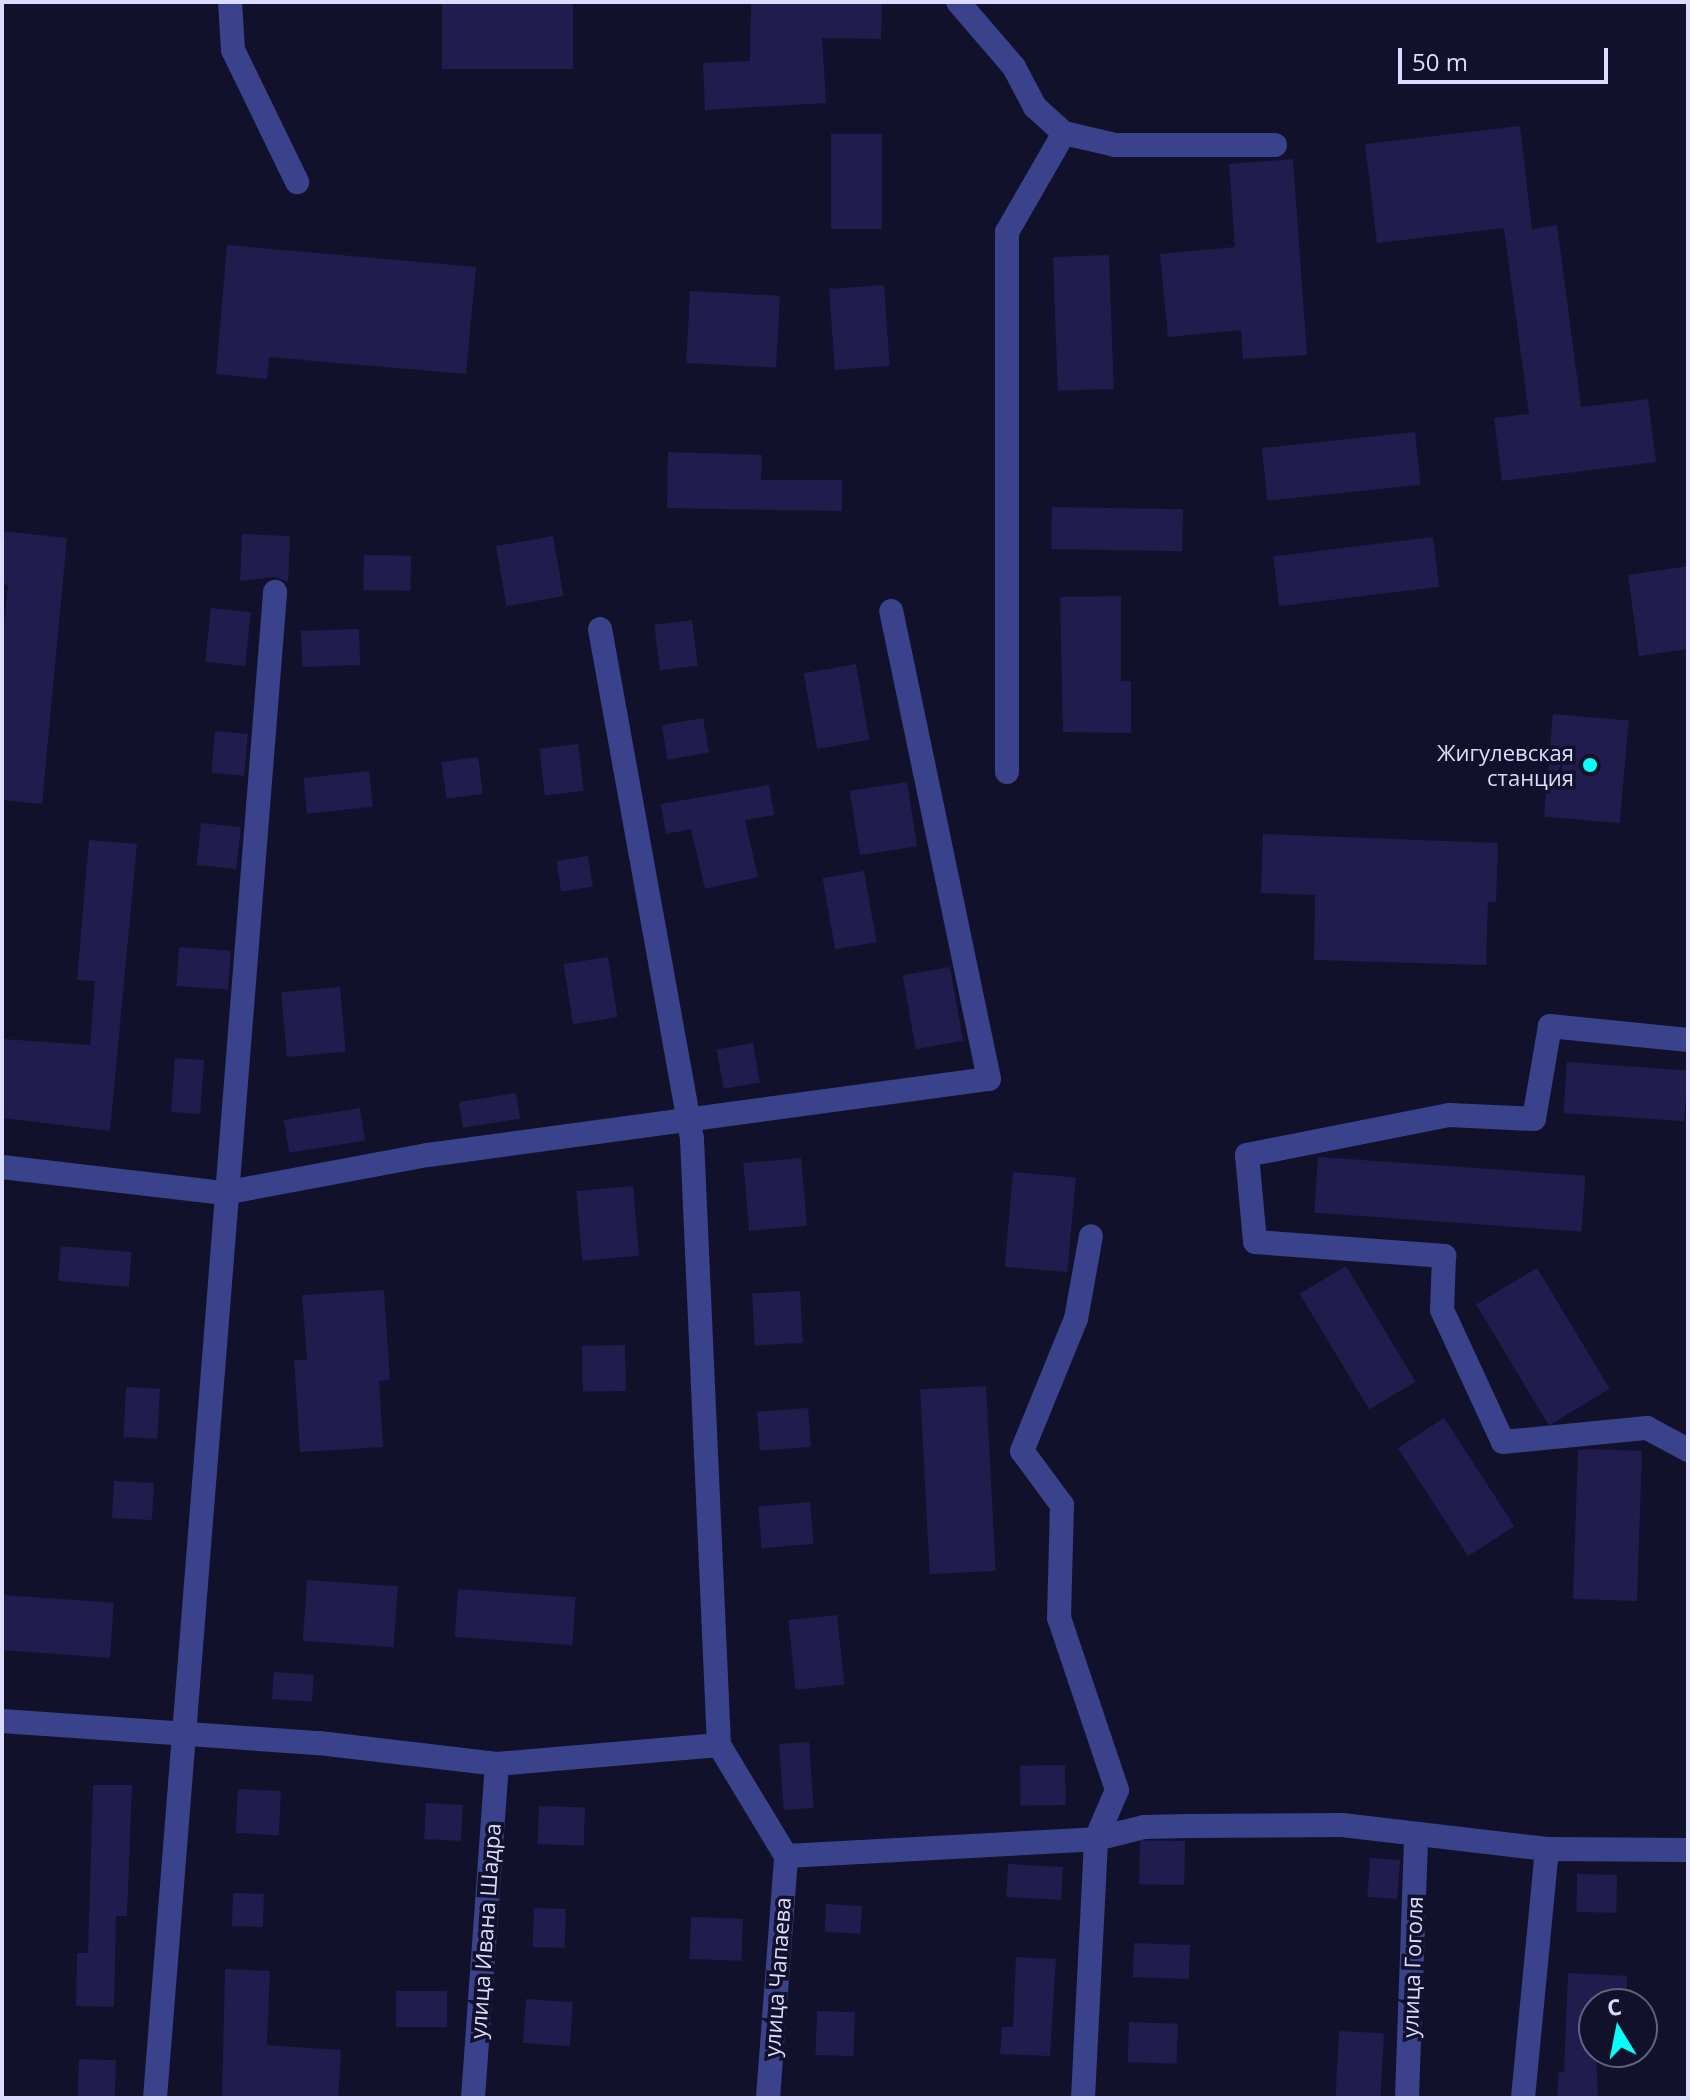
<!DOCTYPE html>
<html>
<head>
<meta charset="utf-8">
<style>
  body { margin:0 }
  #map { position:relative; width:1690px; height:2100px; overflow:hidden; background:#12112c; font-family:"Open Sans",sans-serif }
  div>[style] { position:absolute }
  .building>* { inset:0; background:#201c4d; transform-origin:0 0 }
  .minor>* { height:24px; margin:-12px; padding:0 12px; transform-origin:12px; border-radius:12px; background:#3b428c }
  .dots>* { width:22px; height:22px; translate:-50% -50%; box-sizing:border-box; border:4px solid #12112c; border-radius:50% }
  span { translate:-50% -50%; white-space:nowrap; text-align:center; line-height:1.15; -webkit-text-stroke:7px #12112c; paint-order:stroke }
  .poi-label { font-size:22px; color:#dbdcff }
  .right { translate:-100% -50%; text-align:right }
  .street-label { font-size:22px; color:#dbdcff }
  .frame { position:absolute; inset:0; border:4px solid #dbdcff; pointer-events:none }
  .north { position:absolute; left:1578px; top:1988px; width:80px; height:80px; box-sizing:border-box; background:#12112c; border:2px solid #626280; border-radius:50%; rotate:350deg; font-size:22px; font-weight:700; line-height:32px; text-align:center; color:#dbdcff }
  .north::after { content:''; display:block; margin:auto; width:28px; height:36px; background:#07fff7; clip-path:polygon(50% 0,100% 100%,50% 72%,0 100%) }
  .scale { position:absolute; left:1398px; top:48px; width:210px; height:36px; box-sizing:border-box; border:4px solid #dbdcff; border-top:0; padding-left:10px; font-size:24px; line-height:28px; white-space:nowrap; color:#dbdcff; -webkit-text-stroke:6px #12112c; paint-order:stroke }
</style>
</head>
<body>
<div id="map">
  <div class="building">
    <div style="left:442px;top:2px;width:131px;height:67px"></div>
    <div style="clip-path:polygon(751px 2px,882px 2px,881px 39px,822px 38px,826px 103px,705px 110px,703px 63px,750px 61px)"></div>
    <div style="clip-path:polygon(1520px 126px,1532px 229px,1557px 225px,1581px 407px,1648px 399px,1656px 462px,1502px 481px,1494px 418px,1529px 414px,1504px 228px,1377px 243px,1365px 144px)"></div>
    <div style="left:831px;top:134px;width:51px;height:95px"></div>
    <div style="clip-path:polygon(1293px 159px,1307px 355px,1243px 359px,1241px 330px,1168px 337px,1160px 254px,1235px 247px,1229px 164px)"></div>
    <div style="clip-path:polygon(227px 245px,476px 267px,466px 374px,269px 357px,267px 379px,216px 374px)"></div>
    <div style="left:1109px;top:255px;width:134px;height:56px;rotate:88deg"></div>
    <div style="left:884px;top:285px;width:81px;height:55px;rotate:86deg"></div>
    <div style="left:690px;top:291px;width:90px;height:72px;rotate:3deg"></div>
    <div style="left:1415px;top:432px;width:53px;height:154px;rotate:84deg"></div>
    <div style="clip-path:polygon(668px 452px,762px 455px,761px 480px,842px 480px,842px 511px,667px 508px)"></div>
    <div style="left:1052px;top:507px;width:131px;height:42px;rotate:1deg"></div>
    <div style="clip-path:polygon(2px 531px,67px 538px,42px 804px,2px 800px,2px 644px,8px 585px,2px 584px)"></div>
    <div style="clip-path:polygon(242px 534px,290px 536px,288px 582px,275px 577px,240px 581px)"></div>
    <div style="left:553px;top:536px;width:61px;height:58px;rotate:80deg"></div>
    <div style="left:1433px;top:537px;width:50px;height:161px;rotate:83deg"></div>
    <div style="left:364px;top:555px;width:47px;height:35px;rotate:1deg"></div>
    <div style="clip-path:polygon(1688px 566px,1688px 649px,1639px 656px,1628px 575px)"></div>
    <div style="clip-path:polygon(1121px 596px,1121px 681px,1131px 681px,1131px 733px,1063px 732px,1060px 597px)"></div>
    <div style="left:211px;top:608px;width:40px;height:54px;rotate:6deg"></div>
    <div style="left:692px;top:620px;width:46px;height:38px;rotate:83deg"></div>
    <div style="left:359px;top:629px;width:36px;height:58px;rotate:88deg"></div>
    <div style="left:856px;top:664px;width:77px;height:53px;rotate:80deg"></div>
    <div style="left:1553px;top:714px;width:76px;height:103px;rotate:5deg"></div>
    <div style="left:703px;top:718px;width:35px;height:42px;rotate:80deg"></div>
    <div style="left:215px;top:731px;width:33px;height:42px;rotate:5deg"></div>
    <div style="left:578px;top:744px;width:47px;height:39px;rotate:83deg"></div>
    <div style="left:478px;top:757px;width:37px;height:37px;rotate:82deg"></div>
    <div style="left:369px;top:771px;width:36px;height:66px;rotate:84deg"></div>
    <div style="left:907px;top:782px;width:65px;height:58px;rotate:81deg"></div>
    <div style="clip-path:polygon(769px 785px,774px 815px,745px 820px,758px 877px,705px 889px,691px 829px,666px 834px,661px 804px)"></div>
    <div style="left:201px;top:823px;width:40px;height:42px;rotate:6deg"></div>
    <div style="clip-path:polygon(1263px 834px,1498px 843px,1496px 902px,1488px 902px,1486px 965px,1314px 960px,1315px 895px,1261px 893px)"></div>
    <div style="clip-path:polygon(89px 840px,137px 844px,110px 1131px,2px 1118px,2px 1039px,90px 1045px,95px 981px,77px 980px)"></div>
    <div style="left:588px;top:856px;width:31px;height:32px;rotate:81deg"></div>
    <div style="left:864px;top:871px;width:72px;height:42px;rotate:80deg"></div>
    <div style="left:179px;top:947px;width:52px;height:39px;rotate:4deg"></div>
    <div style="left:608px;top:957px;width:61px;height:45px;rotate:81deg"></div>
    <div style="left:950px;top:967px;width:75px;height:48px;rotate:80deg"></div>
    <div style="left:340px;top:987px;width:65px;height:59px;rotate:85deg"></div>
    <div style="left:753px;top:1043px;width:40px;height:37px;rotate:80deg"></div>
    <div style="left:175px;top:1058px;width:29px;height:54px;rotate:4deg"></div>
    <div style="left:1567px;top:1062px;width:121px;height:51px;rotate:4deg"></div>
    <div style="left:516px;top:1093px;width:26px;height:58px;rotate:81deg"></div>
    <div style="left:360px;top:1108px;width:33px;height:77px;rotate:81deg"></div>
    <div style="left:1318px;top:1157px;width:268px;height:56px;rotate:4deg"></div>
    <div style="left:801px;top:1158px;width:68px;height:58px;rotate:85deg"></div>
    <div style="left:1013px;top:1172px;width:63px;height:95px;rotate:5deg"></div>
    <div style="left:633px;top:1186px;width:70px;height:57px;rotate:85deg"></div>
    <div style="left:61px;top:1246px;width:71px;height:35px;rotate:5deg"></div>
    <div style="left:1346px;top:1266px;width:135px;height:54px;rotate:59deg"></div>
    <div style="left:1537px;top:1268px;width:141px;height:71px;rotate:59deg"></div>
    <div style="clip-path:polygon(384px 1290px,390px 1380px,379px 1381px,383px 1447px,300px 1452px,294px 1360px,307px 1360px,302px 1295px)"></div>
    <div style="left:800px;top:1291px;width:52px;height:48px;rotate:87deg"></div>
    <div style="left:625px;top:1345px;width:46px;height:43px;rotate:89deg"></div>
    <div style="left:986px;top:1386px;width:185px;height:66px;rotate:87deg"></div>
    <div style="left:126px;top:1387px;width:34px;height:50px;rotate:3deg"></div>
    <div style="left:808px;top:1408px;width:39px;height:51px;rotate:86deg"></div>
    <div style="left:1444px;top:1418px;width:129px;height:55px;rotate:57deg"></div>
    <div style="clip-path:polygon(1591px 1449px,1642px 1451px,1637px 1601px,1573px 1599px,1578px 1450px)"></div>
    <div style="left:114px;top:1481px;width:40px;height:37px;rotate:3deg"></div>
    <div style="left:810px;top:1502px;width:42px;height:52px;rotate:85deg"></div>
    <div style="left:307px;top:1580px;width:91px;height:61px;rotate:4deg"></div>
    <div style="left:458px;top:1589px;width:118px;height:48px;rotate:4deg"></div>
    <div style="left:2px;top:1595px;width:112px;height:55px;rotate:4deg"></div>
    <div style="left:837px;top:1615px;width:70px;height:49px;rotate:84deg"></div>
    <div style="left:274px;top:1672px;width:40px;height:27px;rotate:4deg"></div>
    <div style="left:809px;top:1742px;width:66px;height:30px;rotate:86deg"></div>
    <div style="left:1065px;top:1765px;width:40px;height:45px;rotate:89deg"></div>
    <div style="clip-path:polygon(93px 1785px,132px 1785px,127px 1916px,116px 1916px,114px 2007px,76px 2006px,77px 1953px,88px 1953px)"></div>
    <div style="left:238px;top:1789px;width:43px;height:44px;rotate:3deg"></div>
    <div style="left:426px;top:1803px;width:37px;height:36px;rotate:3deg"></div>
    <div style="left:539px;top:1806px;width:46px;height:38px;rotate:2deg"></div>
    <div style="left:1185px;top:1841px;width:44px;height:45px;rotate:91deg"></div>
    <div style="left:1370px;top:1858px;width:30px;height:39px;rotate:4deg"></div>
    <div style="left:1008px;top:1864px;width:55px;height:33px;rotate:3deg"></div>
    <div style="left:1577px;top:1874px;width:40px;height:38px;rotate:1deg"></div>
    <div style="left:233px;top:1893px;width:31px;height:33px;rotate:2deg"></div>
    <div style="left:826px;top:1904px;width:36px;height:28px;rotate:3deg"></div>
    <div style="left:534px;top:1908px;width:32px;height:39px;rotate:2deg"></div>
    <div style="left:691px;top:1917px;width:52px;height:42px;rotate:2deg"></div>
    <div style="left:1134px;top:1943px;width:56px;height:34px;rotate:2deg"></div>
    <div style="clip-path:polygon(1016px 1957px,1056px 1959px,1050px 2056px,1000px 2054px,1002px 2027px,1013px 2027px)"></div>
    <div style="clip-path:polygon(225px 1969px,270px 1971px,267px 2045px,341px 2050px,338px 2098px,222px 2098px)"></div>
    <div style="clip-path:polygon(1568px 1973px,1627px 1976px,1626px 2004px,1594px 2004px,1598px 2098px,1557px 2098px,1559px 2071px,1564px 2072px)"></div>
    <div style="left:396px;top:1991px;width:51px;height:36px"></div>
    <div style="left:526px;top:1999px;width:47px;height:44px;rotate:4deg"></div>
    <div style="left:817px;top:2011px;width:38px;height:44px;rotate:2deg"></div>
    <div style="left:1129px;top:2022px;width:49px;height:40px;rotate:2deg"></div>
    <div style="left:1339px;top:2031px;width:45px;height:67px;rotate:3deg"></div>
    <div style="left:79px;top:2059px;width:37px;height:39px;rotate:2deg"></div>
  </div>
  <div class="minor">
    <div style="left:230px;top:2px;width:48px;rotate:86.4deg"></div>
    <div style="left:233px;top:50px;width:147px;rotate:64.1deg"></div>
    <div style="left:958px;top:2px;width:86px;rotate:49.3deg"></div>
    <div style="left:1014px;top:67px;width:45px;rotate:62.3deg"></div>
    <div style="left:1035px;top:107px;width:39px;rotate:42deg"></div>
    <div style="left:1064px;top:133px;width:52px;rotate:13.2deg"></div>
    <div style="left:1115px;top:145px;width:160px"></div>
    <div style="left:600px;top:629px;width:518px;rotate:79.77deg"></div>
    <div style="left:692px;top:1139px;width:607px;rotate:87.45deg"></div>
    <div style="left:1007px;top:772px;width:540px;rotate:-90deg"></div>
    <div style="left:1007px;top:232px;width:114px;rotate:-60.1deg"></div>
    <div style="left:1688px;top:1040px;width:139px;rotate:-174.2deg"></div>
    <div style="left:1550px;top:1026px;width:94px;rotate:99.8deg"></div>
    <div style="left:1534px;top:1119px;width:85px;rotate:-177.3deg"></div>
    <div style="left:1449px;top:1115px;width:206px;rotate:168.8deg"></div>
    <div style="left:1247px;top:1155px;width:87px;rotate:84.7deg"></div>
    <div style="left:1255px;top:1242px;width:190px;rotate:4.2deg"></div>
    <div style="left:1444px;top:1256px;width:54px;rotate:92.1deg"></div>
    <div style="left:1442px;top:1310px;width:145px;rotate:65.2deg"></div>
    <div style="left:1503px;top:1442px;width:145px;rotate:-5.6deg"></div>
    <div style="left:1647px;top:1428px;width:47px;rotate:28.2deg"></div>
    <div style="left:2px;top:1167px;width:224px;rotate:6.7deg"></div>
    <div style="left:224px;top:1193px;width:208px;rotate:-10.6deg"></div>
    <div style="left:428px;top:1155px;width:566px;rotate:-7.72deg"></div>
    <div style="left:989px;top:1079px;width:478px;rotate:-101.8deg"></div>
    <div style="left:2px;top:1721px;width:318px;rotate:4deg"></div>
    <div style="left:319px;top:1743px;width:179px;rotate:6.7deg"></div>
    <div style="left:497px;top:1764px;width:223px;rotate:-4.9deg"></div>
    <div style="left:719px;top:1745px;width:130px;rotate:58.9deg"></div>
    <div style="left:786px;top:1856px;width:310px;rotate:-3.1deg"></div>
    <div style="left:1096px;top:1839px;width:49px;rotate:-14deg"></div>
    <div style="left:1144px;top:1827px;width:45px;rotate:-1.3deg"></div>
    <div style="left:1189px;top:1826px;width:153px;rotate:-0.4deg"></div>
    <div style="left:1342px;top:1825px;width:206px;rotate:6.7deg"></div>
    <div style="left:1547px;top:1849px;width:141px;rotate:0.4deg"></div>
    <div style="left:155px;top:2098px;width:1511px;rotate:-85.44deg"></div>
    <div style="left:473px;top:2098px;width:335px;rotate:-85.9deg"></div>
    <div style="left:768px;top:2098px;width:243px;rotate:-85.7deg"></div>
    <div style="left:1083px;top:2098px;width:259px;rotate:-87.1deg"></div>
    <div style="left:1096px;top:1839px;width:53px;rotate:-66.8deg"></div>
    <div style="left:1117px;top:1790px;width:182px;rotate:-108.6deg"></div>
    <div style="left:1059px;top:1618px;width:113px;rotate:-88.5deg"></div>
    <div style="left:1062px;top:1505px;width:67px;rotate:-126.5deg"></div>
    <div style="left:1022px;top:1451px;width:143px;rotate:-67.8deg"></div>
    <div style="left:1076px;top:1319px;width:84px;rotate:-79.8deg"></div>
    <div style="left:1407px;top:2098px;width:261px;rotate:-88deg"></div>
    <div style="left:1523px;top:2098px;width:250px;rotate:-84.5deg"></div>
  </div>
  <div class="dots">
    <div style="left:1590px;top:765px;background:#07fff7"></div>
  </div>
  <div class="poi-label">
    <span class="right" style="left:1574px;top:765px">Жигулевская<br>станция</span>
  </div>
  <div class="street-label">
    <span style="left:485px;top:1931px;rotate:-86deg">улица Ивана Шадра</span>
    <span style="left:1412px;top:1967px;rotate:-88deg">улица Гоголя</span>
    <span style="left:777px;top:1977px;rotate:-86deg">улица Чапаева</span>
  </div>
  <div class="frame"></div>
  <div class="north">С</div>
  <div class="scale">50 m</div>
</div>
</body>
</html>
